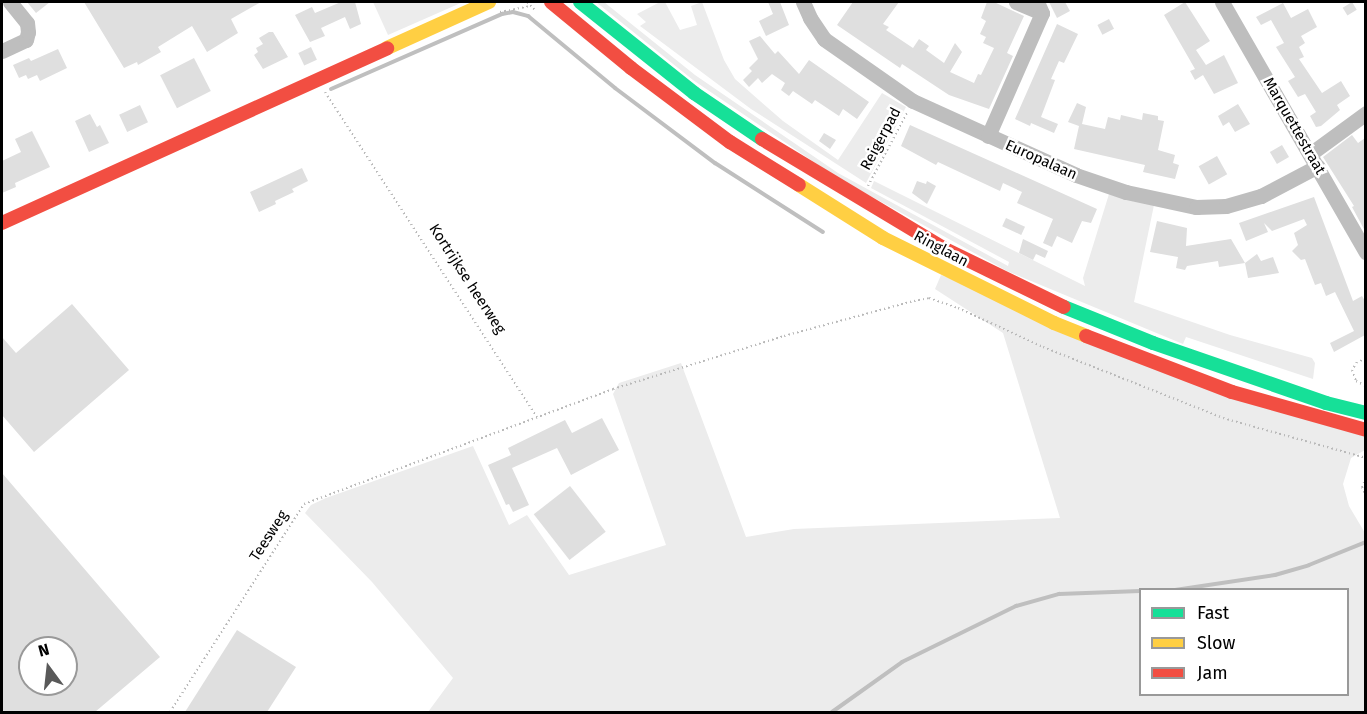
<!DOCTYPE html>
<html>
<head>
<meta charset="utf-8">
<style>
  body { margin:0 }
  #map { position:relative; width:1367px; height:714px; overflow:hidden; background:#fff; font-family:"Fira Sans",sans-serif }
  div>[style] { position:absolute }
  .green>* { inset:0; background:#ececec }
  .stream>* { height:4px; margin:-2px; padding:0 2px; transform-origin:2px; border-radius:2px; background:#bfbfbf }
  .building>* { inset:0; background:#dfdfdf; transform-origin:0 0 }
  .path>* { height:2px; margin-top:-1px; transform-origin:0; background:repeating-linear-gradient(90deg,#b9b9b9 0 1.5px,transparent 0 4.5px) }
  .street>* { height:15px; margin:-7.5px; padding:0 7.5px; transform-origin:7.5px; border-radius:7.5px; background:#bebebe }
  .fast>* { height:14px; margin:-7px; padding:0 7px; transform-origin:7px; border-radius:7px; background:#16e098 }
  .slow>* { height:14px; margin:-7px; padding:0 7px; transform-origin:7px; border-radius:7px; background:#ffcf43 }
  .jam>* { height:14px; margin:-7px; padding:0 7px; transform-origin:7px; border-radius:7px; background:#f24e42 }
  span { translate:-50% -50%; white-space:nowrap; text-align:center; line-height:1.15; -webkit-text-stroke:5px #fff; paint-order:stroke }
  .street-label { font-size:15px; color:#000 }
  .frame { position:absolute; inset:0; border:3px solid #000; pointer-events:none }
  .legend { position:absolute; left:1139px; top:588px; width:210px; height:108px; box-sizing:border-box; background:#fff; border:2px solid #999; margin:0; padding:8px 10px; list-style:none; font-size:18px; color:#000 }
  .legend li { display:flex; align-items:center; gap:12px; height:30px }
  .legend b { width:30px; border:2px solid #999 }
  .north { position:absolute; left:18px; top:636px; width:60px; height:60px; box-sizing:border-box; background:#fff; border:2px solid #999; border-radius:50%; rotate:345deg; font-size:16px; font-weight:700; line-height:24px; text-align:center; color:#000 }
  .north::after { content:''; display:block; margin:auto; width:21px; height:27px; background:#595959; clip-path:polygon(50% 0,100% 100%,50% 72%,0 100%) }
</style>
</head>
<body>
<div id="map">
  <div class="green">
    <div style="clip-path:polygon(373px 2px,463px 2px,388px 35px)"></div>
    <div style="clip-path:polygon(596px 2px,604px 2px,695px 75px,838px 173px,1008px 266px,1009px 262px,871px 188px,874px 181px,1085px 286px,1083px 278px,1109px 194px,1154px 205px,1134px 302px,1230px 335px,1312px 358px,1315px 363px,1313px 379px,1186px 337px,1183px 344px,1007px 271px,836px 177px,693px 80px)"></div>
    <div style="clip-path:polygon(660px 2px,665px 2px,680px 30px,697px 25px,691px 6px,702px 2px,724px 60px,735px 79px,783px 121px,838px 160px,882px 93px,906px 107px,866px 183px,751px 109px,640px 26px,646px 22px,637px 14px)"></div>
    <div style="clip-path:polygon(evenodd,941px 275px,1365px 437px,1365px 450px,1351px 458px,1343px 484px,1349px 506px,1365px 533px,1365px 712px,428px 712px,453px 678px,372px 582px,305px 513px,311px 505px,326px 498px,473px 446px,509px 525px,527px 515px,569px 575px,666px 545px,613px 394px,619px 383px,681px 363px,746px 537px,794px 529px,1060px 518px,1003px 333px,935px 289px,941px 275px,1140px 590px,1348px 590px,1348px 694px,1140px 694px,1140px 590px)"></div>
  </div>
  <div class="stream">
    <div style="left:331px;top:89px;width:187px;rotate:-23.7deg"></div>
    <div style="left:502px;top:14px;width:11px;rotate:-10deg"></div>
    <div style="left:513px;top:12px;width:16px;rotate:15deg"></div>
    <div style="left:528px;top:16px;width:113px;rotate:39.6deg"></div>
    <div style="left:615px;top:88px;width:125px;rotate:36.9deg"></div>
    <div style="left:715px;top:163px;width:128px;rotate:32.6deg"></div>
    <div style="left:1175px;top:590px;width:101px;rotate:-8.5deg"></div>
    <div style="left:1275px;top:575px;width:35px;rotate:-16deg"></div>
    <div style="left:1309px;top:565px;width:61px;rotate:-22deg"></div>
    <div style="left:832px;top:712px;width:86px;rotate:-35.5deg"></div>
    <div style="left:902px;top:662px;width:127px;rotate:-26.2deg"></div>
    <div style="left:1016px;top:606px;width:45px;rotate:-15.6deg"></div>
    <div style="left:1059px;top:594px;width:81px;rotate:-2.1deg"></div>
  </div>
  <div class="building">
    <div style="clip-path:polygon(27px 2px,50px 2px,36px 13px)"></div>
    <div style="clip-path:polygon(84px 2px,261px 2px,231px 19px,238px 33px,207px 52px,192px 26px,158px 47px,161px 52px,138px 65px,137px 62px,124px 68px)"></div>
    <div style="clip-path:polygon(341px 2px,355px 2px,361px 24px,350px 29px,345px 17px,321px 28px,325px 36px,310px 42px,295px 15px,312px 7px,315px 13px)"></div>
    <div style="clip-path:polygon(768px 2px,780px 2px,789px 25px,766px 36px,759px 21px,773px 14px)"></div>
    <div style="clip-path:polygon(853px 2px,899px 2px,883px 24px,889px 27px,886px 30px,913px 48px,919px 39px,929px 46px,926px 50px,944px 63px,955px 43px,962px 52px,950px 72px,974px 83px,978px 74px,981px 75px,994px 48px,983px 43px,986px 37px,980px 34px,986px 21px,981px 18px,987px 2px,994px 2px,1024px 16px,1007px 53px,1013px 56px,989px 109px,949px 95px,902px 64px,900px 68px,837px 25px)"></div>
    <div style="clip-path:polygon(1049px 2px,1065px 2px,1070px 11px,1057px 18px)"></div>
    <div style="clip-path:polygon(1185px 2px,1210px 41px,1196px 50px,1206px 65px,1224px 55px,1238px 83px,1214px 94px,1203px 75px,1195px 80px,1190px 71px,1195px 69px,1164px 15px)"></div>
    <div style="left:1352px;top:2px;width:9px;height:11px;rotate:58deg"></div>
    <div style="clip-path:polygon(1283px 3px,1291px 18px,1308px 9px,1317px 27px,1301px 36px,1305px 43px,1299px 47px,1304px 57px,1299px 59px,1322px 93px,1341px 81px,1350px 96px,1337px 105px,1340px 110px,1321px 126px,1316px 127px,1310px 116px,1316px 112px,1305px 94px,1298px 97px,1288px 81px,1295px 77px,1276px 47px,1284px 43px,1271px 20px,1261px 25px,1256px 17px)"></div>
    <div style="left:1109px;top:19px;width:11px;height:13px;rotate:63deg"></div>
    <div style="clip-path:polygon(1057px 24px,1078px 34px,1064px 63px,1059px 61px,1051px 79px,1055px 80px,1041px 117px,1058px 124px,1054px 133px,1031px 123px,1030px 126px,1015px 119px)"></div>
    <div style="clip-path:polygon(269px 32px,273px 32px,288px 57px,263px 69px,254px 55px,258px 52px,256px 48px,263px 44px,259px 38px)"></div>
    <div style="clip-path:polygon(760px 36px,775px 54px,778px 51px,799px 74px,809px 60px,869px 102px,857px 119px,843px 109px,839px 116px,815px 100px,812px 104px,793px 91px,789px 96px,781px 90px,785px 83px,772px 74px,762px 83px,758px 78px,749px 87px,743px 80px,752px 71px,749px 68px,758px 59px,749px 41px)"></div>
    <div style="left:311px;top:47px;width:14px;height:14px;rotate:65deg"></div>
    <div style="clip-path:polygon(58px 49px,67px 68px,40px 81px,37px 75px,28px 79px,26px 75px,19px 78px,13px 65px,29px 58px,31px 61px)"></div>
    <div style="left:194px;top:58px;width:37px;height:38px;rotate:63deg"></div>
    <div style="clip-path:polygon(1077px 103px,1086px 107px,1082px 124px,1105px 129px,1108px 117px,1120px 120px,1121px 115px,1142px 120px,1143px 113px,1158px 116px,1158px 120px,1164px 121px,1158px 150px,1175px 155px,1173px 163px,1179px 165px,1175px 179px,1143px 172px,1145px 165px,1074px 149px,1079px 126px,1068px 122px)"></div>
    <div style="clip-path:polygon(1238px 104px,1250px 124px,1235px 132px,1229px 122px,1223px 126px,1218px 116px)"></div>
    <div style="left:140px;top:105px;width:19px;height:23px;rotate:65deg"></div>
    <div style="clip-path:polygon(90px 114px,97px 127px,100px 125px,109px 143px,89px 152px,75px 121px)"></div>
    <div style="clip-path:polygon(910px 125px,1097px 209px,1091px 223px,1082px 221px,1072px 243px,1057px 236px,1052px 247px,1043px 243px,1053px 219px,1017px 203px,1022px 192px,1003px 183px,1000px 191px,938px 162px,936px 165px,901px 146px)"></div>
    <div style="clip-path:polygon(32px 131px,50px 167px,15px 183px,16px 187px,2px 193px,2px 161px,21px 152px,15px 139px)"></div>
    <div style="clip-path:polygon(824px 133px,836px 140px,830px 149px,819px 141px)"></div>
    <div style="clip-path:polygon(1352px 135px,1358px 143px,1365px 138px,1365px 231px,1352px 207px,1354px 206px,1323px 157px)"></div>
    <div style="left:1282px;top:145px;width:14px;height:14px;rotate:60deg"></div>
    <div style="left:1217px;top:156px;width:21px;height:21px;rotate:61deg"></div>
    <div style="clip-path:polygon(302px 168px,308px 181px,292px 189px,294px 192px,275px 201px,276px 204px,259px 212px,250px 192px)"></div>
    <div style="clip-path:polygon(917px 181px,926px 184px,927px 181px,936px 186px,927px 204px,912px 193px)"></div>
    <div style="clip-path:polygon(1314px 197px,1353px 301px,1362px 296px,1365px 301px,1365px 335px,1334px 352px,1330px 343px,1354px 331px,1335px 292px,1326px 296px,1321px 283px,1315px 285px,1305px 259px,1301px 260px,1292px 251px,1298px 245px,1294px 233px,1307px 225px,1304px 219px,1272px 231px,1264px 223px,1268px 232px,1246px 241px,1239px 223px)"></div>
    <div style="left:1006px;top:218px;width:21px;height:9px;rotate:25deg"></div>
    <div style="clip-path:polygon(1157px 221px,1187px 228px,1186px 246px,1231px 239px,1245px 263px,1257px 254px,1261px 261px,1273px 257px,1279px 273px,1248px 278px,1245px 263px,1219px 267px,1218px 261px,1187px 266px,1185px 270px,1176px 268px,1178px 257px,1150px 252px)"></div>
    <div style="clip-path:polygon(1023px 239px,1048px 251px,1045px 258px,1036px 254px,1033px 260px,1019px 253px)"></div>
    <div style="clip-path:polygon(72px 304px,129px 370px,34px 452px,2px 415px,2px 337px,16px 353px)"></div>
    <div style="clip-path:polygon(602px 418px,619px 450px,571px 475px,557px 448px,512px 468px,529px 505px,513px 512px,509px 504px,506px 505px,488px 465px,511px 455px,508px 448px,565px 420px,572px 433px)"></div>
    <div style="clip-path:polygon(evenodd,2px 473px,160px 657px,95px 712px,2px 712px,2px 473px,30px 648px,66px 648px,66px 684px,30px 684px,30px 648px)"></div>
    <div style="left:570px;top:486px;width:58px;height:46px;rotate:52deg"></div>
    <div style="clip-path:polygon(237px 630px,296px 667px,267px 712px,185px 712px)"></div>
  </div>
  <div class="path">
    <div style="left:527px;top:2px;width:11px;rotate:45deg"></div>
    <div style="left:500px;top:12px;width:31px;rotate:-11deg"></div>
    <div style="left:325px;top:92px;width:390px;rotate:56.9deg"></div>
    <div style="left:868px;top:186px;width:85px;rotate:-61.9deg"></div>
    <div style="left:1366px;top:359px;width:9px;rotate:162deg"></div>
    <div style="left:1357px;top:362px;width:9px;rotate:122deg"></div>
    <div style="left:1352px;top:370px;width:12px;rotate:70deg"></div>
    <div style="left:1356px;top:381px;width:11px;rotate:27deg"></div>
    <div style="left:1366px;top:478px;width:10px;rotate:114deg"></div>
    <div style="left:1362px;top:487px;width:10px;rotate:66deg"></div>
    <div style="left:170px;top:712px;width:247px;rotate:-57.2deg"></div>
    <div style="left:304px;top:504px;width:330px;rotate:-20.4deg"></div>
    <div style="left:613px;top:389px;width:179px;rotate:-17.2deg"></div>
    <div style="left:784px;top:336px;width:135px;rotate:-15.1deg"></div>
    <div style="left:914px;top:301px;width:15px;rotate:-11deg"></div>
    <div style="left:929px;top:298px;width:31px;rotate:19deg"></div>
    <div style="left:958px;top:308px;width:94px;rotate:24.6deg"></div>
    <div style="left:1043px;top:347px;width:193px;rotate:21.5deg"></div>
    <div style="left:1223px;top:418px;width:148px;rotate:15.6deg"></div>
  </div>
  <div class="street">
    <div style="left:803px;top:2px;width:17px;rotate:66deg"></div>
    <div style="left:810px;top:18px;width:25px;rotate:56deg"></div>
    <div style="left:824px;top:39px;width:108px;rotate:34.9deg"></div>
    <div style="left:913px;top:101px;width:179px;rotate:24.4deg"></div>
    <div style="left:1076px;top:175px;width:53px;rotate:18.8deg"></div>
    <div style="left:1126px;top:192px;width:72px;rotate:12.1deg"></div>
    <div style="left:1196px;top:207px;width:30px;rotate:-2deg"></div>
    <div style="left:1226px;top:206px;width:36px;rotate:-16deg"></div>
    <div style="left:1261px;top:196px;width:64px;rotate:-27.8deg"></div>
    <div style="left:1016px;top:2px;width:28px;rotate:23deg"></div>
    <div style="left:1222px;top:2px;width:289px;rotate:60.1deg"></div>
    <div style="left:2px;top:51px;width:26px;rotate:-25deg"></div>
    <div style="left:26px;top:40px;width:8px;rotate:-76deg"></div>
    <div style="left:28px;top:32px;width:9px;rotate:-96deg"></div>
    <div style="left:27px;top:23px;width:27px;rotate:-129deg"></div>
    <div style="left:988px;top:136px;width:134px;rotate:-66.3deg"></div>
    <div style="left:1042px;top:13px;width:12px;rotate:-114deg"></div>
    <div style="left:1310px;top:154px;width:69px;rotate:-36.2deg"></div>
  </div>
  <div class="fast">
    <div style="left:580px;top:2px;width:146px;rotate:38.6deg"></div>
    <div style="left:694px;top:93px;width:82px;rotate:34.1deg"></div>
    <div style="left:1064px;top:307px;width:96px;rotate:22deg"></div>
    <div style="left:1153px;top:343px;width:183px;rotate:19.1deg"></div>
    <div style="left:1326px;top:403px;width:41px;rotate:14deg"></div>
  </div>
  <div class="slow">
    <div style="left:387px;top:48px;width:112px;rotate:-24.3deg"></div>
    <div style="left:799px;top:185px;width:99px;rotate:32.2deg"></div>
    <div style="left:883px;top:238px;width:191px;rotate:26.4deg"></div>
    <div style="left:1054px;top:323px;width:35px;rotate:22deg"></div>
  </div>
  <div class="jam">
    <div style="left:551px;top:2px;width:104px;rotate:39.5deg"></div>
    <div style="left:631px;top:68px;width:124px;rotate:36.8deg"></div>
    <div style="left:730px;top:142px;width:81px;rotate:31.9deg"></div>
    <div style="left:762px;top:139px;width:214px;rotate:31deg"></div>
    <div style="left:945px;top:249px;width:132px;rotate:26deg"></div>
    <div style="left:2px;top:223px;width:423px;rotate:-24.4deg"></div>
    <div style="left:1086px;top:336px;width:156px;rotate:21deg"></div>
    <div style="left:1232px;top:392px;width:139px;rotate:15.8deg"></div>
  </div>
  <div class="street-label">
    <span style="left:1294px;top:126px;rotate:60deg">Marquettestraat</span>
    <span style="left:881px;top:139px;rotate:-62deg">Reigerpad</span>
    <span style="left:1041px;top:160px;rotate:24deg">Europalaan</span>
    <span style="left:941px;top:249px;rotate:28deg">Ringlaan</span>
    <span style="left:467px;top:279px;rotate:57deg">Kortrijkse heerweg</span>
    <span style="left:269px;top:536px;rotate:-57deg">Teesweg</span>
  </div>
  <div class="frame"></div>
  <ul class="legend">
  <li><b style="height:8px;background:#16e098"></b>Fast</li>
  <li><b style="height:8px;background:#ffcf43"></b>Slow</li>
  <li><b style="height:8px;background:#f24e42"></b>Jam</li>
  </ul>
  <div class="north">N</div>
</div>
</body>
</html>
